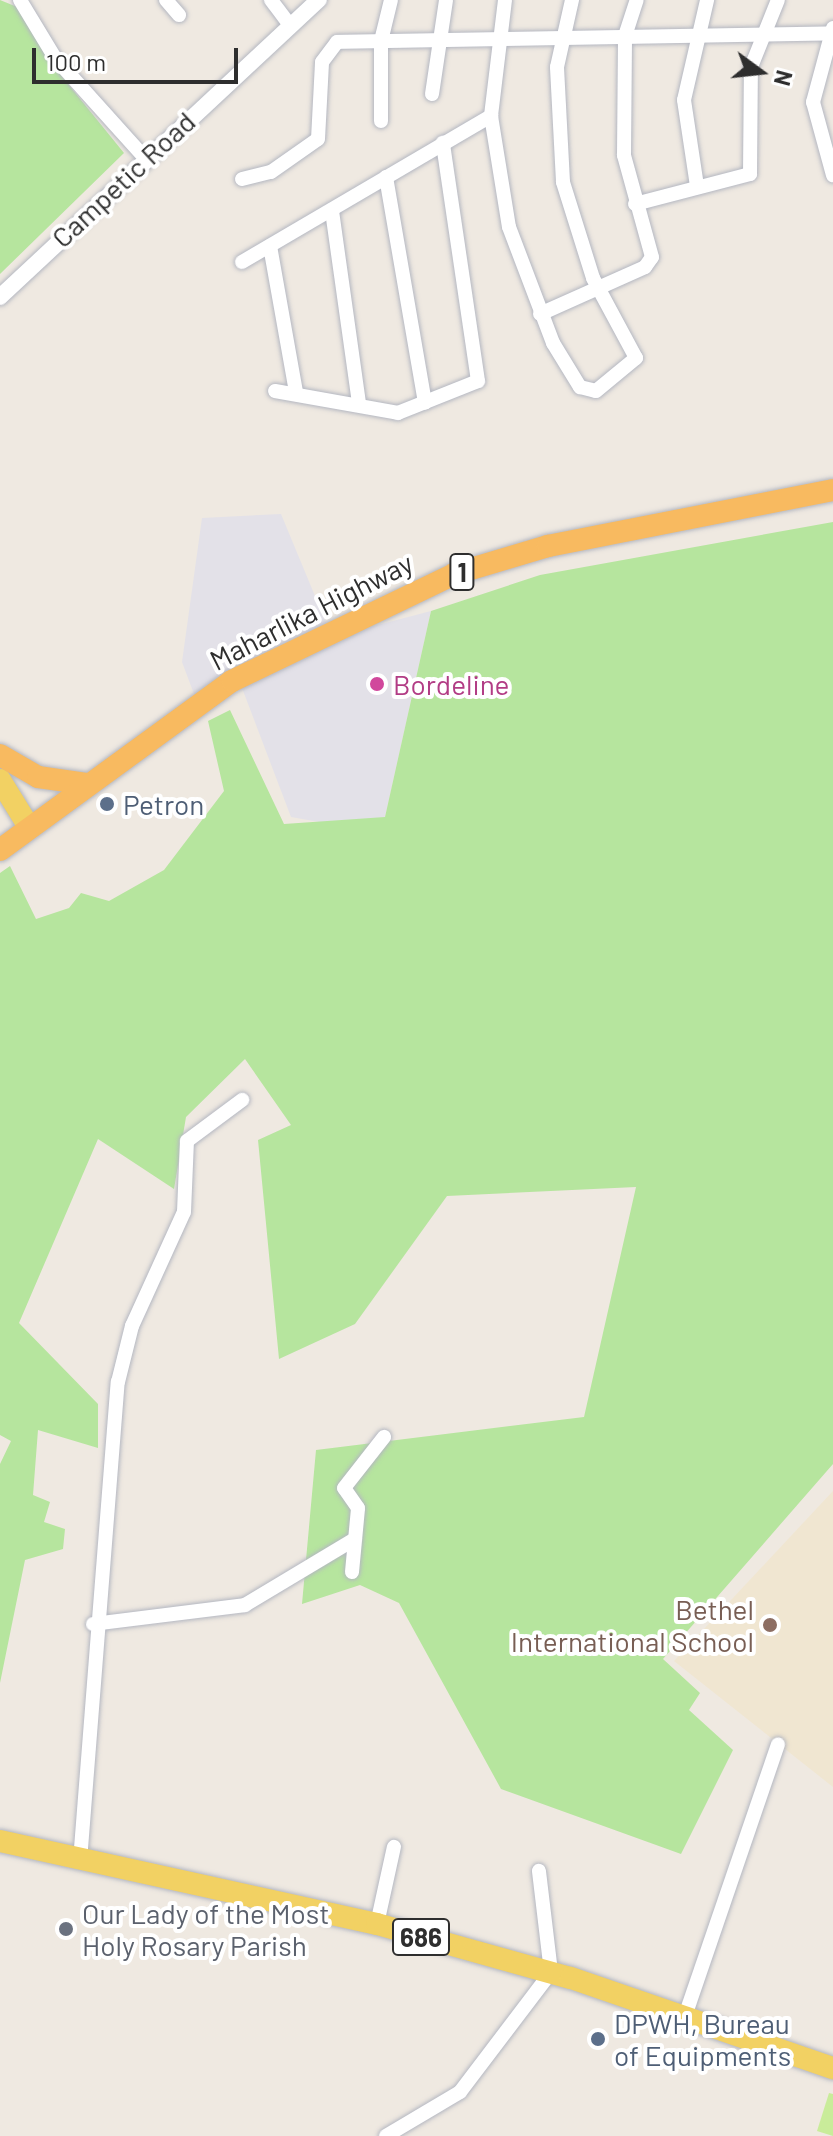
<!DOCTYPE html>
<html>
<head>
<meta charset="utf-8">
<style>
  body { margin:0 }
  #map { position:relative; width:833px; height:2136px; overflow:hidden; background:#efe9e1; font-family:Barlow,sans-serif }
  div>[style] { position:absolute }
  .industrial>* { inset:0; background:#e3e1e8 }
  .education>* { inset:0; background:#f0e6d1 }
  .green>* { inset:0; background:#b6e59e }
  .pitch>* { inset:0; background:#c9ec9a }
  .roads { filter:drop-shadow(0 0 2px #b4b7c1) drop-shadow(0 0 2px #b4b7c1) }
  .minor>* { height:14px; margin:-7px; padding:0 7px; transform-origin:7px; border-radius:7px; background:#fff }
  .tertiary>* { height:16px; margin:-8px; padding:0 8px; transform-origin:8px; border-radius:8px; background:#fff }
  .primary>* { height:22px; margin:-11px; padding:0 11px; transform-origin:11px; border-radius:11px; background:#f2d163 }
  .trunk>* { height:22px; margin:-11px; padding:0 11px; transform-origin:11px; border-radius:11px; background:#f8ba60 }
  .dots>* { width:22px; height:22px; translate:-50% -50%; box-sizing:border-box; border:4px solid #fff; border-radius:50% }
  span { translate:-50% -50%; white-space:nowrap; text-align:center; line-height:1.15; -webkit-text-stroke:8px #fff; paint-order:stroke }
  .shield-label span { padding:2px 6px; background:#fff; border:2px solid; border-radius:6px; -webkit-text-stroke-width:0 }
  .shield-label { font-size:26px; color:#2e2e2e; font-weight:700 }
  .street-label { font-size:28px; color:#2e2e2e }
  .hotel-label { font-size:28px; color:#b23c85 }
  .left { translate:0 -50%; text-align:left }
  .service-label { font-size:28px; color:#4e5e75 }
  .education-label { font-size:28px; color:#785e54 }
  .right { translate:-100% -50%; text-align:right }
  .worship-label { font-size:28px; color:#5b616d }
  .north { position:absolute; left:721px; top:32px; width:80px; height:80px; -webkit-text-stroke:6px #fff; paint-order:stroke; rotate:105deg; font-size:22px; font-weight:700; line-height:32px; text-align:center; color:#2e2e2e }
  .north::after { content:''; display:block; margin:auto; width:28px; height:36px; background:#2e2e2e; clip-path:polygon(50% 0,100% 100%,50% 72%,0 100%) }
  .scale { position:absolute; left:32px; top:48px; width:206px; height:36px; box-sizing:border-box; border:4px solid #2e2e2e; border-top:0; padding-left:10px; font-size:24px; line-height:28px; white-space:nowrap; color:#2e2e2e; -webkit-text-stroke:6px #fff; paint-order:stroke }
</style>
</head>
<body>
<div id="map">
  <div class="industrial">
    <div style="clip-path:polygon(281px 514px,332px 637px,431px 611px,385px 817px,342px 826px,291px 817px,242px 688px,200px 710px,182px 662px,202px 518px)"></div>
  </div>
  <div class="education">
    <div style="clip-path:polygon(833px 1491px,833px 1787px,674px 1661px)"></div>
  </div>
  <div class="green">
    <div style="clip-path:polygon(0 0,22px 9px,51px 63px,124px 153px,0 274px)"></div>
    <div style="clip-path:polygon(833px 522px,833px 1464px,663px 1659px,700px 1693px,689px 1710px,733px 1750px,681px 1854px,501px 1789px,399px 1603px,360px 1585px,302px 1604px,316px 1450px,584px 1417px,636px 1187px,447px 1196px,355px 1324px,279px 1359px,258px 1140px,291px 1125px,245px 1059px,186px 1117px,174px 1189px,98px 1139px,19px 1323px,98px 1404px,98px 1448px,38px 1430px,33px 1495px,50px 1502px,44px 1522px,65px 1529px,63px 1549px,25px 1560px,0 1683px,0 1464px,11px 1441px,0 1435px,0 873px,10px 866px,36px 919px,69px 908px,81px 893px,109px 901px,164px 870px,224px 791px,208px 721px,230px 710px,284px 824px,385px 817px,431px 611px,540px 575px)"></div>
  </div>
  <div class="pitch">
    <div style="clip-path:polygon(829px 2093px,833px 2094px,833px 2136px,817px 2131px)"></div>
  </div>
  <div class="roads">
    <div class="minor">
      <div style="left:20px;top:0;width:68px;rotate:58.9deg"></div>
      <div style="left:55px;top:58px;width:133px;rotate:48deg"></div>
      <div style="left:166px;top:0;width:20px;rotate:49deg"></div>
      <div style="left:271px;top:0;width:31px;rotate:53deg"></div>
      <div style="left:505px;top:0;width:117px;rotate:96.9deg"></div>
      <div style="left:491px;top:116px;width:112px;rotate:80.8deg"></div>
      <div style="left:509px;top:227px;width:124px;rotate:69.2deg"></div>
      <div style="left:553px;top:343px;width:52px;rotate:58.5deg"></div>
      <div style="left:580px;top:387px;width:16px;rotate:14deg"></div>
      <div style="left:596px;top:391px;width:52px;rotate:-39.5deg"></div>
      <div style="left:636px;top:358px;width:91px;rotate:-118.3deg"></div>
      <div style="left:593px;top:278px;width:101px;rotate:-107.4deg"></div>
      <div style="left:563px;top:182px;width:115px;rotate:-93deg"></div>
      <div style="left:557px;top:67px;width:69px;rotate:-77.4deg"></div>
      <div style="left:833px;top:28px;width:77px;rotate:105.1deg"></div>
      <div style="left:813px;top:102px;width:76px;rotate:74.7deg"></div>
      <div style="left:432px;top:94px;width:95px;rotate:-81.5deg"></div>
      <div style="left:381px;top:121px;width:80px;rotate:-90deg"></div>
      <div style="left:381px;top:41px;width:42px;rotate:-76.3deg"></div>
      <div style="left:386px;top:177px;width:229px;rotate:80.2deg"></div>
      <div style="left:242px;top:179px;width:30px;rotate:-14deg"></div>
      <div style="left:271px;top:172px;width:57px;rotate:-35.1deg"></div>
      <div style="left:318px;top:139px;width:77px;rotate:-87deg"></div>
      <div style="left:322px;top:62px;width:25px;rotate:-53deg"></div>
      <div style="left:337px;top:42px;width:496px;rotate:-1deg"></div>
      <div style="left:697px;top:186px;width:87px;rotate:-98.6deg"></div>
      <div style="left:684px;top:100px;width:103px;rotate:-77deg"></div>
      <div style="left:635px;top:204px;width:119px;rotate:-14.6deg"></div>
      <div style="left:750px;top:174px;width:107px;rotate:-89.5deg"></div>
      <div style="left:751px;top:67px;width:72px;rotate:-68.1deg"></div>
      <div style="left:332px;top:211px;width:195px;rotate:82deg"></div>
      <div style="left:270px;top:246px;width:148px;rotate:79.9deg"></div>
      <div style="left:242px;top:262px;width:289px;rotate:-30.4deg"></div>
      <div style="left:540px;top:314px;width:115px;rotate:-24.1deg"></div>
      <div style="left:645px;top:267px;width:12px;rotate:-55deg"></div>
      <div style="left:652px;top:257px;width:106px;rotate:-105.4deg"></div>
      <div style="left:624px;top:155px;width:119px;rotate:-89.5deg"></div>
      <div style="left:625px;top:36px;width:38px;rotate:-72deg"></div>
      <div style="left:275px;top:391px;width:125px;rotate:10.1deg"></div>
      <div style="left:398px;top:413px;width:86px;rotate:-21.8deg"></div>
      <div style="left:478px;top:381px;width:241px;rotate:-98.4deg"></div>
      <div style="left:352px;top:1572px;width:64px;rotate:-84.6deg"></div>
      <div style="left:358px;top:1508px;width:24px;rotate:-125deg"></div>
      <div style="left:344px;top:1488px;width:65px;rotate:-51.9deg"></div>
      <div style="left:93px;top:1624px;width:153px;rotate:-7.1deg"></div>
      <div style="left:245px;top:1605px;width:128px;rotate:-31deg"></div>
      <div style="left:80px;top:1861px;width:481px;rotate:-85.5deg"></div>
      <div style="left:118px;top:1382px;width:58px;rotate:-76deg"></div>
      <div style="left:132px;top:1326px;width:125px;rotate:-65.5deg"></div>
      <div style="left:184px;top:1212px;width:71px;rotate:-87.6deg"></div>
      <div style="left:187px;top:1141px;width:69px;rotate:-36.7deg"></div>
      <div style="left:377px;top:1924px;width:79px;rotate:-77.6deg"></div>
      <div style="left:685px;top:2016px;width:287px;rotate:-71.1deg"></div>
      <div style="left:386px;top:2136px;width:86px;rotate:-30.7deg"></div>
      <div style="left:460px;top:2092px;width:151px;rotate:-52.8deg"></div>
      <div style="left:551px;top:1972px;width:102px;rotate:-96.8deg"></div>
    </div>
    <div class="tertiary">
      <div style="left:0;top:297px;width:436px;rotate:-43deg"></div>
    </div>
    <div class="primary">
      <div style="left:0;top:780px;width:55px;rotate:58.3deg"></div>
      <div style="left:0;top:1841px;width:386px;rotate:12.4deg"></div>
      <div style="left:377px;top:1924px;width:201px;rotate:15.6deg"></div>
      <div style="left:571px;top:1978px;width:277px;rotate:19deg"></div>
    </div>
    <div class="trunk">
      <div style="left:0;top:755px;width:44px;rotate:30.1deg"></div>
      <div style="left:38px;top:777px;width:49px;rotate:8.1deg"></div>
      <div style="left:0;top:850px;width:287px;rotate:-36.1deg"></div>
      <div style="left:232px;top:681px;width:246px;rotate:-25.7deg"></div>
      <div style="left:454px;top:574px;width:98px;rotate:-16.6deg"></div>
      <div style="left:548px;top:546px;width:290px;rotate:-11.1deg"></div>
    </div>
  </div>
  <div class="dots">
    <div style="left:377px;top:684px;background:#d1479c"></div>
    <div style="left:107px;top:804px;background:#5c6f8a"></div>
    <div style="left:770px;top:1625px;background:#8d6e63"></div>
    <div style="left:66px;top:1929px;background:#6b7280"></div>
    <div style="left:598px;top:2039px;background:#5c6f8a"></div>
  </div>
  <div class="shield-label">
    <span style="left:462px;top:572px">1</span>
    <span style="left:421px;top:1937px">686</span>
  </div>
  <div class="street-label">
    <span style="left:123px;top:179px;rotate:-43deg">Campetic Road</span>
    <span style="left:311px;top:611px;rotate:-27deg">Maharlika Highway</span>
  </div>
  <div class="hotel-label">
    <span class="left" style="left:393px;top:684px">Bordeline</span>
  </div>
  <div class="service-label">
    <span class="left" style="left:123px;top:804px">Petron</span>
    <span class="left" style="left:614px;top:2039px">DPWH, Bureau<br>of Equipments</span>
  </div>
  <div class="education-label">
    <span class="right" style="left:754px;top:1625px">Bethel<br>International School</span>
  </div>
  <div class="worship-label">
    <span class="left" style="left:82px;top:1929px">Our Lady of the Most<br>Holy Rosary Parish</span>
  </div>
  <div class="north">N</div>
  <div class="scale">100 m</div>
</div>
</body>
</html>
